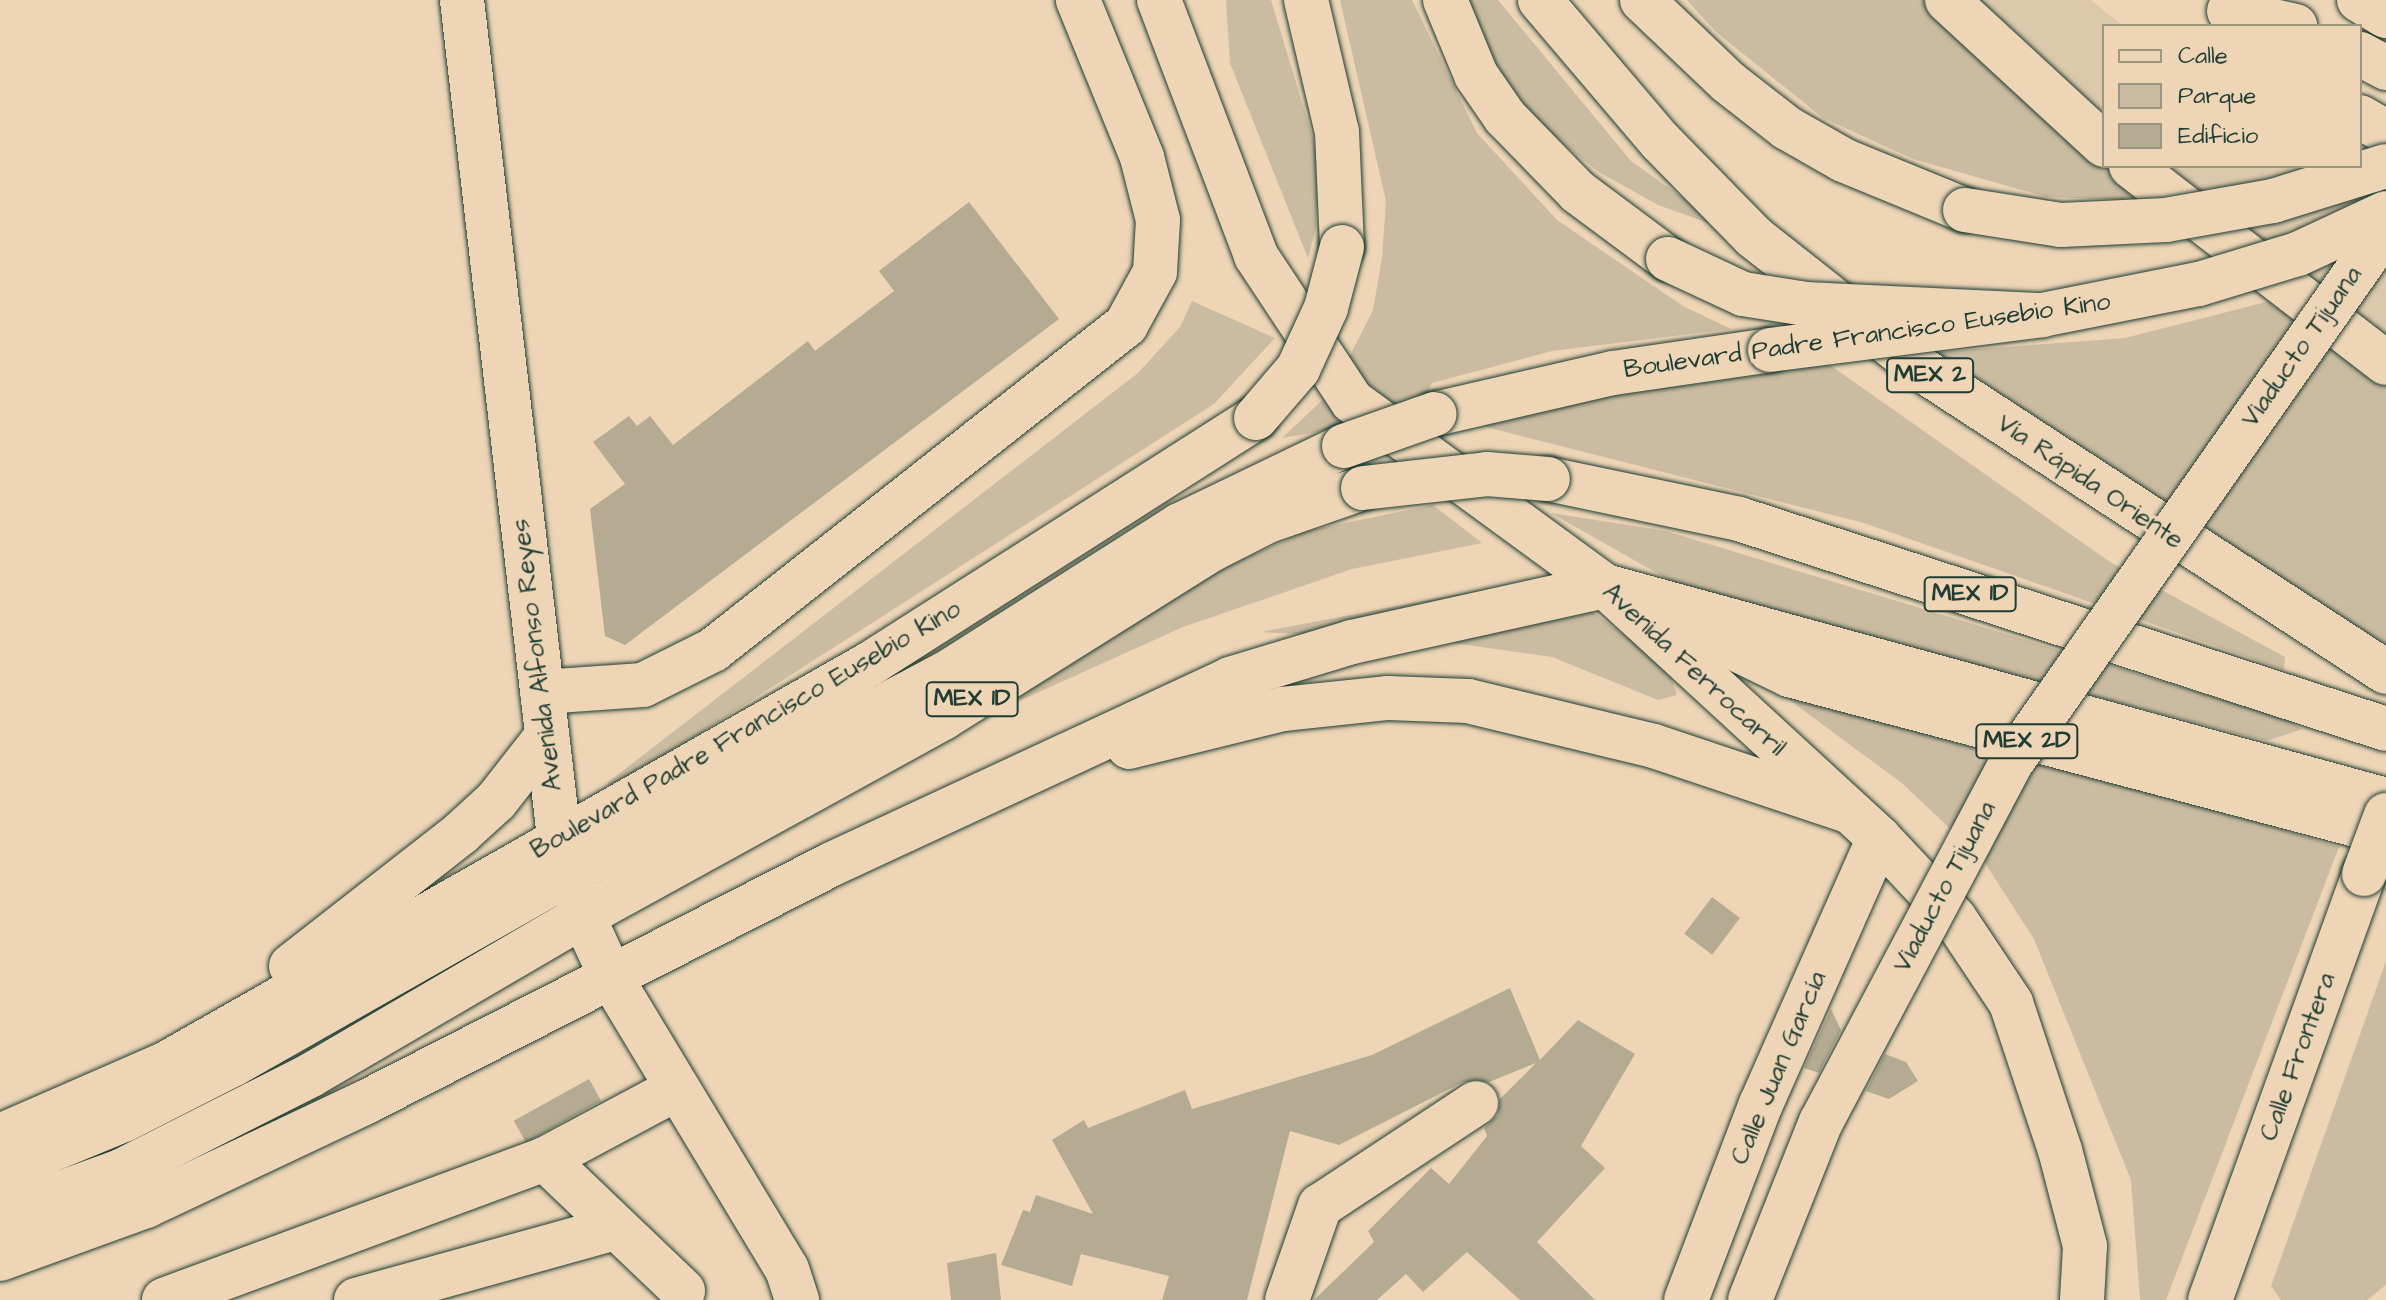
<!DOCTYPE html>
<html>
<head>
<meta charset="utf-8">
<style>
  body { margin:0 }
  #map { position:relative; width:2386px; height:1300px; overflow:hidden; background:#edd5b6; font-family:"Architects Daughter",sans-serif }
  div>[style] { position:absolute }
  .built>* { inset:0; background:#dcc8ab }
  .green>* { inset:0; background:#cbbca1 }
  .building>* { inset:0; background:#b4ab92; transform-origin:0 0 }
  .roads { filter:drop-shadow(0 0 2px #1f3d34) drop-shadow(0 0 2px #1f3d34) }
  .minor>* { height:44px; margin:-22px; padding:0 22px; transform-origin:22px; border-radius:22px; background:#edd5b6 }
  .major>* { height:44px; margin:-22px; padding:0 22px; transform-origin:22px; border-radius:22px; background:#edd5b6 }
  .highway>* { height:44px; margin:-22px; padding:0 22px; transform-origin:22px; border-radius:22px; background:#edd5b6 }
  .bridges { filter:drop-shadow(0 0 2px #1f3d34) drop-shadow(0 0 2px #1f3d34) }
  .minor-bridge>* { height:44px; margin:-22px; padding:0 22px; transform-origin:22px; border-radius:22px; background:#edd5b6 }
  .major-bridge>* { height:44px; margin:-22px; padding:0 22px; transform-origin:22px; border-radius:22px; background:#edd5b6 }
  .highway-bridge>* { height:44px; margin:-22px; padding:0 22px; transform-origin:22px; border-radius:22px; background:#edd5b6 }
  span { translate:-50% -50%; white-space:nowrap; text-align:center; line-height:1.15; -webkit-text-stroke:6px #edd5b6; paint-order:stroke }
  .shield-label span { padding:2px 6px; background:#edd5b6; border:2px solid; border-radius:6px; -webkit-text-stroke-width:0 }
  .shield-label { font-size:24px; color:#1f3d34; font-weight:700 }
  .street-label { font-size:26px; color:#1f3d34 }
  .legend { position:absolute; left:2102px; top:24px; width:260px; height:144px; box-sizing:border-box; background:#edd5b6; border:2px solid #9b9882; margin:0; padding:10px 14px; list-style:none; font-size:24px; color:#1f3d34 }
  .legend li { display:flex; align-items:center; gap:16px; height:40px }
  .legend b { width:40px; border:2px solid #9b9882 }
</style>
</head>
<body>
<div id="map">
  <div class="built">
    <div style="clip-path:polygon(1977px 0,2091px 0,2123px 26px,2104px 26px,2104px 122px)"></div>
    <div style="clip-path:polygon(2156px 166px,2342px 166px,2386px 193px,2386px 350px)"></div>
  </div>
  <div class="green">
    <div style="clip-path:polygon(1226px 0,1271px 0,1318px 155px,1316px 228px,1308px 258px,1230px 63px)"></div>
    <div style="clip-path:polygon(1340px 0,1412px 0,1477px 133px,1557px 220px,1683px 306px,1731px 329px,1552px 351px,1432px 383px,1425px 396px,1340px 428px,1282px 438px,1332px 391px,1373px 310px,1382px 258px,1386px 201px)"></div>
    <div style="clip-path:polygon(1464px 0,1498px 0,1631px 161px,1728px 230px,1658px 205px,1599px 172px,1547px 131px,1502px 81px)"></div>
    <div style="clip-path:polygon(1687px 0,1940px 0,2110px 166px,2159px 201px,2046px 197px,1913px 159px,1823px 118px,1716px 32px)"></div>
    <div style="clip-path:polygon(2274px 300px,2386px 383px,2386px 644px,2274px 584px,1926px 353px,2125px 338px)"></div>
    <div style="clip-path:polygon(1192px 301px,1275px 338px,1214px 404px,613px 789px,607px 783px,1138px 373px,1180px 327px)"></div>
    <div style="clip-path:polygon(1827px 363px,2110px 562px,2285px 657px,2284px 670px,1864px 523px,1482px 426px,1604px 391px)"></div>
    <div style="clip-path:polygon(1433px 505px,1482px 543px,1352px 569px,1183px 627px,966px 725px,1210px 574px,1306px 531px)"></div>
    <div style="clip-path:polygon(1551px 513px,1666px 531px,2283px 718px,2302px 729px,2267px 741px,1692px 593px)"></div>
    <div style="clip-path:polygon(1513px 584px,1560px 588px,1668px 667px,1677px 695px,1658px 700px,1552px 657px,1452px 643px,1261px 632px)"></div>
    <div style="clip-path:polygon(1798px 681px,2339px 847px,2166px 1300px,2140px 1300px,2131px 1180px,2034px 939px,1983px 860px,1903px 784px,1788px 699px)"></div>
    <div style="clip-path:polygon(2386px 961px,2386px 1285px,2367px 1300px,2281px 1300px,2271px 1286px)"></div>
  </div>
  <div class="building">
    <div style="clip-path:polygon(969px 202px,1059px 319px,625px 645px,605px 636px,590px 509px,625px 484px,593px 442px,629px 416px,637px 426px,650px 416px,673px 445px,808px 341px,815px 351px,894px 291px,879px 271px)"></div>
    <div style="left:1712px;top:897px;width:35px;height:46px;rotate:37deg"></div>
    <div style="clip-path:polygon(1510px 988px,1540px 1060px,1578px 1020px,1635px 1054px,1581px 1146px,1605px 1168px,1537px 1242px,1595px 1300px,1520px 1300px,1467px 1252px,1423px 1292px,1406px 1274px,1377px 1300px,1314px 1300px,1374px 1242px,1368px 1231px,1431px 1168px,1449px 1184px,1487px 1136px,1484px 1128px,1498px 1115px,1500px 1099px,1536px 1063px,1489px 1082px,1463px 1082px,1339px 1145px,1290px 1131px,1247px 1300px,1162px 1300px,1169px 1276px,1081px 1254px,1072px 1286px,1001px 1265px,1023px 1210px,1030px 1212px,1036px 1195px,1093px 1214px,1052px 1140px,1084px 1120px,1088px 1128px,1185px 1090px,1192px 1109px,1372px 1055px)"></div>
    <div style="clip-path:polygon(1831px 1009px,1841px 1030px,1819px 1073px,1804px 1068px)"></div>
    <div style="clip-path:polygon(1885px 1054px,1906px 1062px,1918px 1081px,1889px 1099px,1866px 1091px)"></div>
    <div style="left:589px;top:1079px;width:25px;height:86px;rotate:61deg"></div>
    <div style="clip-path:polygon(996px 1253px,1001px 1300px,951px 1300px,947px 1263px)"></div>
  </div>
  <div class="roads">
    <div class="minor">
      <div style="left:462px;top:0;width:843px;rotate:83.39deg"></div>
      <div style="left:559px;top:837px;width:83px;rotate:73.1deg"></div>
      <div style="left:583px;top:916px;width:72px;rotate:65.2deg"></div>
      <div style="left:613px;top:981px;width:336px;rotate:58.9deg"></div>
      <div style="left:787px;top:1269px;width:33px;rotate:72deg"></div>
      <div style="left:1605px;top:586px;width:372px;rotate:42.6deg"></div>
      <div style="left:1879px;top:838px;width:111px;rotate:46.8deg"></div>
      <div style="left:1955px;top:919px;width:101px;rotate:56.3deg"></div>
      <div style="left:2011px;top:1003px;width:155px;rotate:71.6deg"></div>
      <div style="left:2060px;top:1150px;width:99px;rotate:75.4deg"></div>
      <div style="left:2085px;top:1246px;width:54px;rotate:93.2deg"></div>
      <div style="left:1661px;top:613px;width:142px;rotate:25.8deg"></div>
      <div style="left:1789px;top:675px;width:618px;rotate:14.82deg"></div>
      <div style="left:545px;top:1159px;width:191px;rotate:43.7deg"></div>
      <div style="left:164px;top:1300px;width:406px;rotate:-20.3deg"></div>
      <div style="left:545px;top:1159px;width:146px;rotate:-28.1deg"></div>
      <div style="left:356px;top:1300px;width:266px;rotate:-15.5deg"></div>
      <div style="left:1287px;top:1300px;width:100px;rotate:-70.7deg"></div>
      <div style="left:1320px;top:1206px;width:187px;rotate:-33.4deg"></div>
      <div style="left:1686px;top:1300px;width:210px;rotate:-69.1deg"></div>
      <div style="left:1761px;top:1104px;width:291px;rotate:-66.1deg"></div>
      <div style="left:2210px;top:1300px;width:453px;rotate:-70.1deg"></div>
    </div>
    <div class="major">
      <div style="left:1159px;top:0;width:274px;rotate:69.2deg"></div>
      <div style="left:1256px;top:256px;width:174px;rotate:56.5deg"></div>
      <div style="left:1352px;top:401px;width:313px;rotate:36.2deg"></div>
      <div style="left:1306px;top:0;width:136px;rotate:76.8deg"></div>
      <div style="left:1337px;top:132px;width:115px;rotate:87.5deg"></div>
      <div style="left:2359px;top:0;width:31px;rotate:31deg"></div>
      <div style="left:1435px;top:414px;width:183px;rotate:-13deg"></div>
      <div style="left:1613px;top:373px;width:159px;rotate:-8.3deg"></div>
      <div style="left:542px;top:692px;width:101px;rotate:-4deg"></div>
      <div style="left:643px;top:685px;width:78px;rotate:-26.6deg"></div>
      <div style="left:713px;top:650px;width:526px;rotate:-38.2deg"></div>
      <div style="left:1126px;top:325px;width:60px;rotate:-61.3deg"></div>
      <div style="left:1155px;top:272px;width:52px;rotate:-86.7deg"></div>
      <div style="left:1158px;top:220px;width:65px;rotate:-104.3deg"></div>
      <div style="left:1142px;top:157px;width:170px;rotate:-112.2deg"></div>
      <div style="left:1129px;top:747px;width:159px;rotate:-13.9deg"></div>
      <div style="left:1283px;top:709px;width:106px;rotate:-6deg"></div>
      <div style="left:1388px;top:698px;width:80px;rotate:2.1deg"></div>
      <div style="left:1468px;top:701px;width:191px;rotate:13.6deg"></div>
      <div style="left:1654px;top:746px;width:205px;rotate:18.5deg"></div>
      <div style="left:291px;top:966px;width:216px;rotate:-38deg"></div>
      <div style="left:461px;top:833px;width:47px;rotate:-42.4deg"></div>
      <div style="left:496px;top:801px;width:83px;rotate:-51.9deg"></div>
      <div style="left:0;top:1136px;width:182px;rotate:-23.6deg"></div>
      <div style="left:167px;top:1063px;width:810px;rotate:-29.6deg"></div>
      <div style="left:871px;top:663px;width:456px;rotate:-32.5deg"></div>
      <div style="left:0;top:1171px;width:134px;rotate:-22.4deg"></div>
      <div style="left:124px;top:1120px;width:123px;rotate:-27deg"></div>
      <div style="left:234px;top:1064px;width:386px;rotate:-29.6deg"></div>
      <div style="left:570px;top:873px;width:425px;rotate:-28deg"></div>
      <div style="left:945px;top:674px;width:278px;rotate:-32.4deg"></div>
      <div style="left:1180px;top:525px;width:182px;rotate:-25.7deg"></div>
      <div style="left:0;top:1215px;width:129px;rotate:-20deg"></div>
      <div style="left:121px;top:1171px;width:213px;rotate:-26.8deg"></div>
      <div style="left:311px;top:1075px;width:315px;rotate:-30.3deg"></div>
      <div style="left:0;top:1259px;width:155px;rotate:-20deg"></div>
      <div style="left:146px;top:1206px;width:243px;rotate:-25.3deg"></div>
      <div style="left:366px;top:1102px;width:523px;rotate:-27.05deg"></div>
      <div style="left:832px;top:864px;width:439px;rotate:-24.9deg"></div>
      <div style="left:1230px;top:679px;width:127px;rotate:-16.9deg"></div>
      <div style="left:1352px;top:642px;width:259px;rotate:-12.5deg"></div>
      <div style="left:1605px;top:586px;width:810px;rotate:15.32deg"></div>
    </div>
    <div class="highway">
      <div style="left:1445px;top:0;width:81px;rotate:67.5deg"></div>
      <div style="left:1476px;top:75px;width:51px;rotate:55.4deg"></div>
      <div style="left:1505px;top:117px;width:105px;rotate:45.8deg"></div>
      <div style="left:1578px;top:192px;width:112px;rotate:36.7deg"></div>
      <div style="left:1540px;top:0;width:185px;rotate:49.6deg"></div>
      <div style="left:1660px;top:141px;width:134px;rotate:45.6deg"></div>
      <div style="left:1754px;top:237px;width:213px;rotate:38.3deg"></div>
      <div style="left:1921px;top:369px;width:555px;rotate:33.09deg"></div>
      <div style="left:1642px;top:0;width:119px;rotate:43.6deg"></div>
      <div style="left:1728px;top:82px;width:75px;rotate:37.9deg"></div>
      <div style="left:1787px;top:128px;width:64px;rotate:29.7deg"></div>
      <div style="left:1843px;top:160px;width:132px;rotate:22.3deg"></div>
      <div style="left:1947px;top:0;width:214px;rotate:42.7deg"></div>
      <div style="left:2229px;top:11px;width:68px;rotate:12.8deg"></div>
      <div style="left:2360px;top:54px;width:30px;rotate:28deg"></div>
      <div style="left:2360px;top:117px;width:30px;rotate:30deg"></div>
      <div style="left:2131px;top:166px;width:322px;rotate:37.7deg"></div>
      <div style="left:1548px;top:479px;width:195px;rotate:11.8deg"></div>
      <div style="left:1739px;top:519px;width:680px;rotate:17.98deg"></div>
      <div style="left:583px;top:916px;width:411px;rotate:-28.8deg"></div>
      <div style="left:943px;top:718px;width:316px;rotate:-32.1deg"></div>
      <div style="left:1211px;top:550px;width:64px;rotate:-27deg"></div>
      <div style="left:1268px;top:521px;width:101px;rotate:-19.2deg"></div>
    </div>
  </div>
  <div class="bridges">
    <div class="minor-bridge">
      <div style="left:2364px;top:874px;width:63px;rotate:-69.6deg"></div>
    </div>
    <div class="major-bridge">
      <div style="left:1770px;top:350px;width:274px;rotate:-7.3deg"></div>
      <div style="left:2042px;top:315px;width:160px;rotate:-11.2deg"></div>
      <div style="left:2199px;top:284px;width:103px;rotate:-16.9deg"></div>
      <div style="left:2298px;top:254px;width:97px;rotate:-25deg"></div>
      <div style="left:1256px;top:418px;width:65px;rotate:-49.4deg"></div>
      <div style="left:1298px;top:369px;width:67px;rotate:-65.3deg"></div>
      <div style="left:1326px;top:308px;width:63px;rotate:-75.3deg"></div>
      <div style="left:1344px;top:446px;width:96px;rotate:-19.4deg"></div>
    </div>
    <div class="highway-bridge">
      <div style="left:1965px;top:210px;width:97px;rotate:8.9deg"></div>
      <div style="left:2061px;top:225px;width:105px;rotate:-2.7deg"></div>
      <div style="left:2166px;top:220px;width:109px;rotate:-10.1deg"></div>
      <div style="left:2273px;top:201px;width:118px;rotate:-17.2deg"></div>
      <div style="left:1668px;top:259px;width:83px;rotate:25deg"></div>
      <div style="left:1743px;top:294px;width:64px;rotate:9deg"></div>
      <div style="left:1806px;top:304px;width:236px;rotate:2.7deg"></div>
      <div style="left:1363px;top:488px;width:125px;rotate:-6.4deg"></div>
      <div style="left:1487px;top:474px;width:61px;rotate:4.7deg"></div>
      <div style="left:1750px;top:1300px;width:192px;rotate:-68.3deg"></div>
      <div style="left:1821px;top:1122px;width:406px;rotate:-62.1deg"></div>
      <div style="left:2011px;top:763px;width:653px;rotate:-54.92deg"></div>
    </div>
  </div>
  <div class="shield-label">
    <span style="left:1930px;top:375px">MEX 2</span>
    <span style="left:1970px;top:594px">MEX 1D</span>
    <span style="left:972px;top:699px">MEX 1D</span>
    <span style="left:2027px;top:741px">MEX 2D</span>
  </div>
  <div class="street-label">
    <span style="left:1867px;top:336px;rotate:-8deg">Boulevard Padre Francisco Eusebio Kino</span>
    <span style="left:2302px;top:347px;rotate:-55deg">Viaducto Tijuana</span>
    <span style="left:2090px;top:482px;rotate:34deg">Vía Rápida Oriente</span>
    <span style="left:537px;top:655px;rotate:-97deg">Avenida Alfonso Reyes</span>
    <span style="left:1694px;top:670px;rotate:43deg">Avenida Ferrocarril</span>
    <span style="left:746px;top:730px;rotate:-30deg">Boulevard Padre Francisco Eusebio Kino</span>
    <span style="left:1945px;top:887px;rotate:-62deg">Viaducto Tijuana</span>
    <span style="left:2298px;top:1057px;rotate:-70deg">Calle Frontera</span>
    <span style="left:1779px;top:1068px;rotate:-67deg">Calle Juan García</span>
  </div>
  <ul class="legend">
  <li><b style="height:10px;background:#edd5b6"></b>Calle</li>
  <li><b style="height:22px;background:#cbbca1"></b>Parque</li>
  <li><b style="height:22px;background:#b4ab92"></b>Edificio</li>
  </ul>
</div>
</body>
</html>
